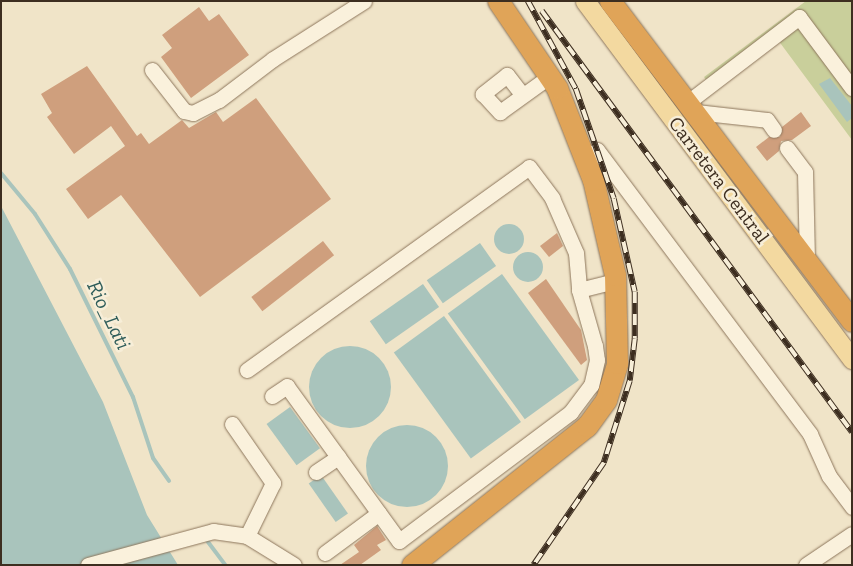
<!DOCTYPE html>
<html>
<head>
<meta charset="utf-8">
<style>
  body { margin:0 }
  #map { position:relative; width:853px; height:566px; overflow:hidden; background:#f0e4c8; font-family:"Zilla Slab",serif }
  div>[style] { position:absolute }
  .green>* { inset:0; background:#c9cf9b }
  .water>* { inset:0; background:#a9c4bc; transform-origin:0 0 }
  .round { border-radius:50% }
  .stream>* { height:4px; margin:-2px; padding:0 2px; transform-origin:2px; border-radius:2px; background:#a9c4bc }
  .building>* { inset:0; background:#cf9f7d; transform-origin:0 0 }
  .roads { filter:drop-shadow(0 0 1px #8d765c) drop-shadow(0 0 1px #8d765c) }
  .minor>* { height:15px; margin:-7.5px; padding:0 7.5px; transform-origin:7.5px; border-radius:7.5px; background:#faf1dc }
  .major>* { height:19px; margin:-9.5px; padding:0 9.5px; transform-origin:9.5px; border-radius:9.5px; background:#f3d9a0 }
  .highway>* { height:21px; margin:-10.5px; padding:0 10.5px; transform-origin:10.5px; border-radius:10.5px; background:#e0a458 }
  .rail>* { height:5.5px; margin-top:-2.75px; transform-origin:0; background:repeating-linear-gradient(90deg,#f7eed8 0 11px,#3d2e20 0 22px); box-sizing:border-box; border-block:1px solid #3d2e20 }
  span { translate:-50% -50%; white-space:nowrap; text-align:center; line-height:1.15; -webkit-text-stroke:5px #f7eed8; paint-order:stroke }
  .street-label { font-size:20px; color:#3d2e20 }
  .water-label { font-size:21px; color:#2f5d5a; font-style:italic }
  .frame { position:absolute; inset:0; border:2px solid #3d2e20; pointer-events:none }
</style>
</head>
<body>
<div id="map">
  <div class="green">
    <div style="clip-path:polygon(806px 1px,852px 1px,852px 140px,778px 40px,712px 88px,704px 77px)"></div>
  </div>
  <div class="water">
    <div style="clip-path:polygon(830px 78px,852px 106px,852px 118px,847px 122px,819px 84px)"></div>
    <div style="clip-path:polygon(1px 206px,103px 402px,147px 515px,178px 565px,1px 565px)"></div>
    <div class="round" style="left:494px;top:224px;width:30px;height:30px"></div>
    <div style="left:480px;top:243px;width:28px;height:65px;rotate:55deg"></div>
    <div class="round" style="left:513px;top:252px;width:30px;height:30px"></div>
    <div style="left:502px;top:274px;width:131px;height:67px;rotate:54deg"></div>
    <div style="left:423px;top:284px;width:28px;height:65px;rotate:55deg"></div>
    <div style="left:444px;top:316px;width:131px;height:62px;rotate:54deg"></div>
    <div class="round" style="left:309px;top:346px;width:82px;height:82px"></div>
    <div style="left:290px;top:407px;width:51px;height:29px;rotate:54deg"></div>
    <div class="round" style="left:366px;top:425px;width:82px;height:82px"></div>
    <div style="left:321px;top:475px;width:47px;height:15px;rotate:55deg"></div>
  </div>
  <div class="stream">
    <div style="left:1px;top:173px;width:53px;rotate:50.3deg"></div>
    <div style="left:35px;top:214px;width:65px;rotate:57.5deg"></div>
    <div style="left:70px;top:269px;width:143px;rotate:63.8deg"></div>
    <div style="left:133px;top:397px;width:64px;rotate:71.8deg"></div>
    <div style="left:153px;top:458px;width:28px;rotate:55deg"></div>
    <div style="left:205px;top:538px;width:34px;rotate:53deg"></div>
  </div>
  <div class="building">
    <div style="clip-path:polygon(199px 7px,209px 21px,219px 14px,249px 55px,191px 98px,161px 57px,172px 48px,162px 35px)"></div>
    <div style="clip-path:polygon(87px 66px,137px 136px,141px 133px,149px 144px,182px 120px,189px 128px,216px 112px,223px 122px,256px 98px,331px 199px,200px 297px,121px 195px,88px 219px,66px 189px,125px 146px,111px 126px,74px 154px,47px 117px,52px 113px,41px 94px)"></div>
    <div style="clip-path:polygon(801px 112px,811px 126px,792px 140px,781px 141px,779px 151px,767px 161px,756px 147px,769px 137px,780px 137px,782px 127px)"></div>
    <div style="clip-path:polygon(557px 233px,563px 246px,549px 257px,540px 246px)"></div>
    <div style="left:323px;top:241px;width:18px;height:91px;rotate:52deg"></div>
    <div style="clip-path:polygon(546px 279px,581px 330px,587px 360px,581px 365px,528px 293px)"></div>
    <div style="clip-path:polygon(377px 526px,386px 540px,377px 545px,381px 550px,360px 565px,340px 565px,359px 552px,354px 545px)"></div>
  </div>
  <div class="roads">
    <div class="minor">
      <div style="left:152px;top:70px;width:52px;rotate:52deg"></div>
      <div style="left:184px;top:111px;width:9px;rotate:13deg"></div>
      <div style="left:193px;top:113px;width:29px;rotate:-27deg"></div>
      <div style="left:219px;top:100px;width:68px;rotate:-37.2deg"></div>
      <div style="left:273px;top:59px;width:108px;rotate:-32.5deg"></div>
      <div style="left:521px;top:93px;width:23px;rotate:-128deg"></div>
      <div style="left:507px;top:75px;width:31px;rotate:142deg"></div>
      <div style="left:483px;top:94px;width:25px;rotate:47deg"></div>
      <div style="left:500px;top:112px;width:62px;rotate:-35.8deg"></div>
      <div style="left:688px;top:102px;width:140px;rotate:-37.4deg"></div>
      <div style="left:799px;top:17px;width:89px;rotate:53.3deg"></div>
      <div style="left:696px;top:112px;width:71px;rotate:6.4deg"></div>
      <div style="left:767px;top:120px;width:12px;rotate:55deg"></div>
      <div style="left:787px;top:148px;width:30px;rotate:53deg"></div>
      <div style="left:805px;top:172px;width:88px;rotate:88.7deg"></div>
      <div style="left:586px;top:162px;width:16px;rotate:-47deg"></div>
      <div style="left:597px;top:150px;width:355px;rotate:53.1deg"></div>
      <div style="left:810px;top:434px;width:46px;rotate:65.7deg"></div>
      <div style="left:829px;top:476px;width:39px;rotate:53deg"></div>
      <div style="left:579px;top:290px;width:38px;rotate:-14deg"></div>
      <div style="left:247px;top:370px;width:347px;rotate:-35.7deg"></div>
      <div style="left:529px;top:167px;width:39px;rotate:53deg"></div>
      <div style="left:552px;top:198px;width:60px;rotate:66.4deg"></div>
      <div style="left:576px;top:253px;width:37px;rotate:85deg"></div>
      <div style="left:579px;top:290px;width:58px;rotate:74.1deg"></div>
      <div style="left:595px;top:346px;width:14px;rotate:82deg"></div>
      <div style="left:597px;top:360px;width:26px;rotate:103deg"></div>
      <div style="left:591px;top:385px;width:34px;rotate:127deg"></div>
      <div style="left:571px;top:412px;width:215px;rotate:143.1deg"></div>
      <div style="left:399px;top:541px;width:191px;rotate:-125.9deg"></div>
      <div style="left:287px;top:386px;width:18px;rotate:146deg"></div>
      <div style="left:232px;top:424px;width:72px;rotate:55.2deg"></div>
      <div style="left:273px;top:483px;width:59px;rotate:116.1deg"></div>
      <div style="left:316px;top:472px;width:27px;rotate:-34deg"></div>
      <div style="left:325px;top:553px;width:67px;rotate:-36.5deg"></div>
      <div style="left:88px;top:565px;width:130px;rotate:-15.2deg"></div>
      <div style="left:213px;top:531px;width:34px;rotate:8deg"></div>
      <div style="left:247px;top:536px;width:55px;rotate:31.7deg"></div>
      <div style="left:806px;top:565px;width:55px;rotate:-34deg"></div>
    </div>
    <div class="major">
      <div style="left:585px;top:1px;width:447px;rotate:53.3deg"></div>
    </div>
    <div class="highway">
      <div style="left:610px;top:1px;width:401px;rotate:52.9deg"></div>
      <div style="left:412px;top:565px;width:223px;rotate:-38.5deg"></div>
      <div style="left:587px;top:426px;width:32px;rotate:-54deg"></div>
      <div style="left:606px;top:400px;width:39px;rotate:-73deg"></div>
      <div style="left:617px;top:363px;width:88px;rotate:-91.3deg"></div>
      <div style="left:615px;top:275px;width:98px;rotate:-103deg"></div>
      <div style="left:593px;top:180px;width:99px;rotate:-111.4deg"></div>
      <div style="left:557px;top:88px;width:105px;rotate:-124.1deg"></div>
    </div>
  </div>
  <div class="rail">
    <div style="left:528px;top:1px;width:100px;rotate:61.4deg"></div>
    <div style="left:576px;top:89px;width:116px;rotate:70.9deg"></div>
    <div style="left:614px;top:199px;width:95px;rotate:77.3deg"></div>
    <div style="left:635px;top:292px;width:47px;rotate:90deg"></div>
    <div style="left:635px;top:339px;width:42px;rotate:96.8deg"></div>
    <div style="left:630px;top:381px;width:86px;rotate:107.6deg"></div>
    <div style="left:604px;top:463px;width:124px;rotate:124.5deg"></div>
    <div style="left:542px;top:11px;width:523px;rotate:53.63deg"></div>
  </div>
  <div class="street-label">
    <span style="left:719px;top:180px;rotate:53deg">Carretera Central</span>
  </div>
  <div class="water-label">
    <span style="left:109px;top:315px;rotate:64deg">Rio_Lati</span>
  </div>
  <div class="frame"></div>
</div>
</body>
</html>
